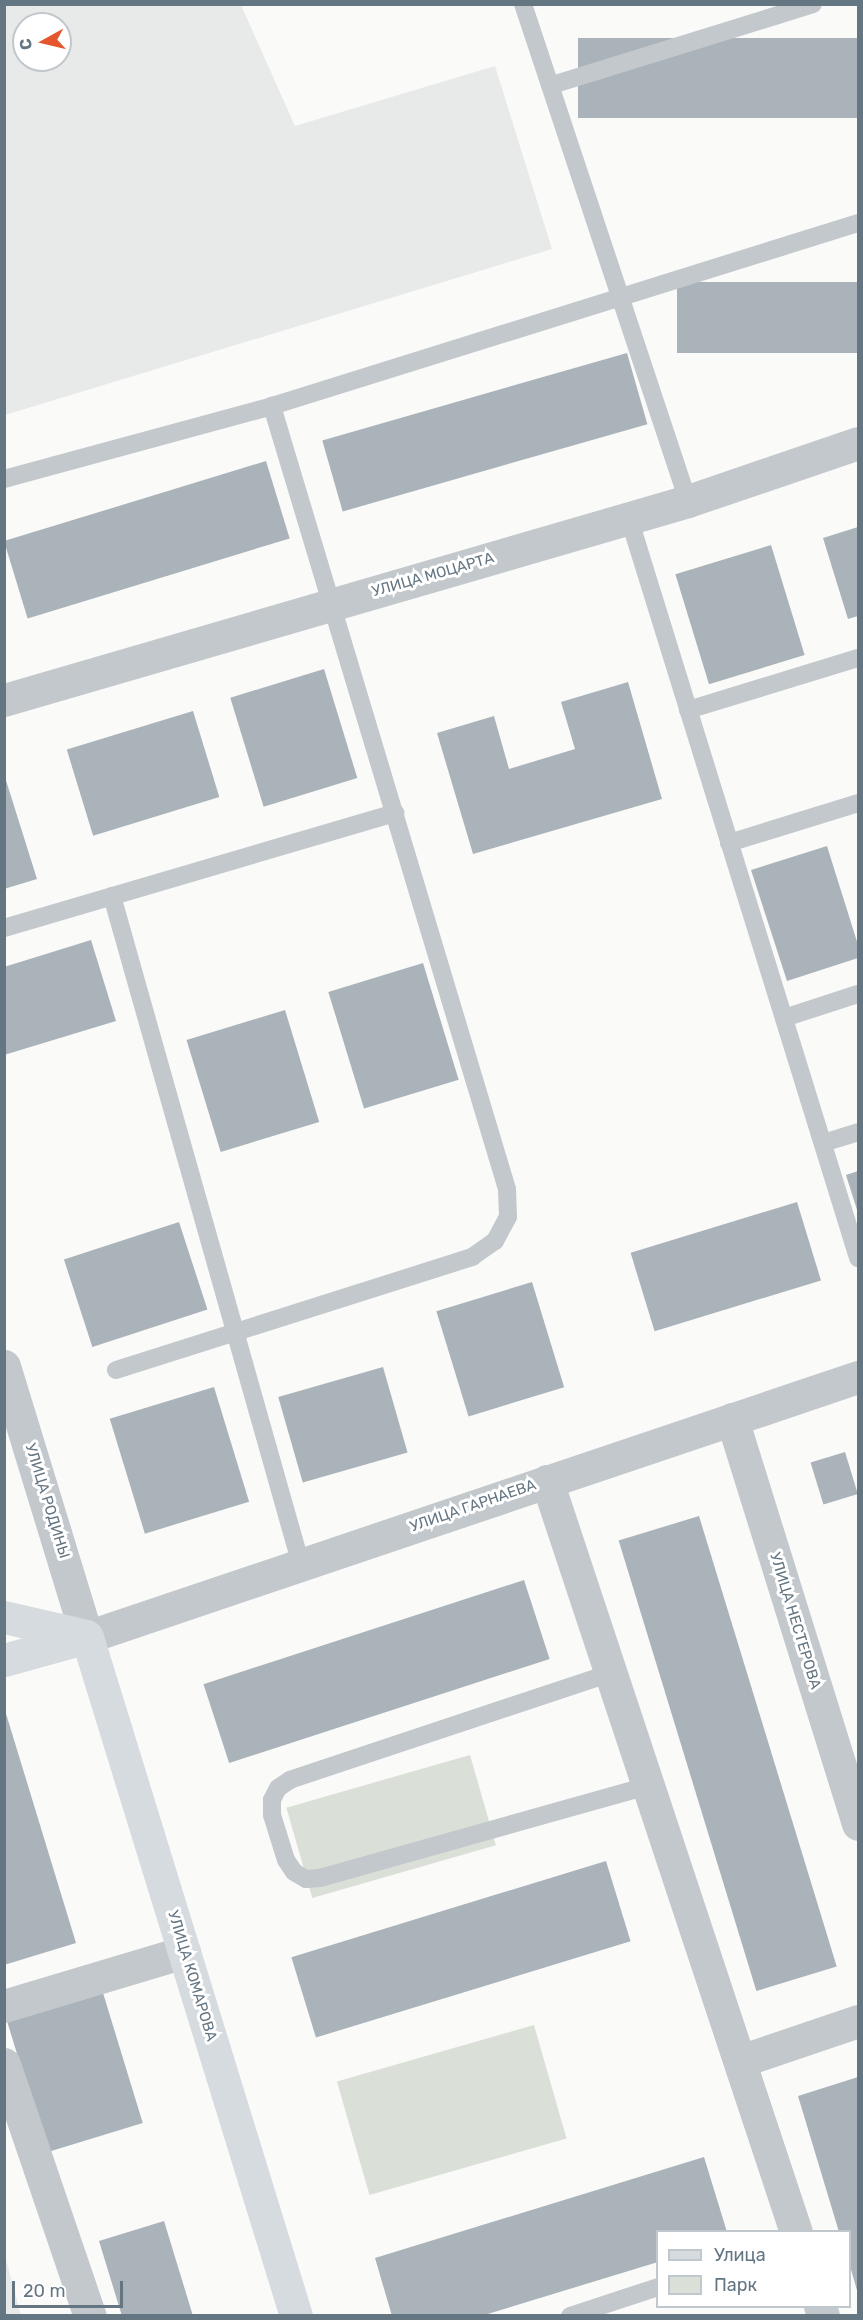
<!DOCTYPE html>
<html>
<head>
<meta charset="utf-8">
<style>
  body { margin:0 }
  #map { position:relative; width:863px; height:2320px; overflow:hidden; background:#fafaf8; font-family:Rubik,sans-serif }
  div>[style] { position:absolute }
  .built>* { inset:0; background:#e8e9e9 }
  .green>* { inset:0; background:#dadfd7; transform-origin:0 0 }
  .building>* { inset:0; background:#aab3b9; transform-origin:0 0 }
  .service>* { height:18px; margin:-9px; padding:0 9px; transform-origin:9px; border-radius:9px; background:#c3c8cc }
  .minor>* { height:33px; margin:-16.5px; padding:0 16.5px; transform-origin:16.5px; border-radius:16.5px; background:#c3c8cc }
  .primary>* { height:33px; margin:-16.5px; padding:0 16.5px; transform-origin:16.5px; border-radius:16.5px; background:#d6dbdf }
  span { translate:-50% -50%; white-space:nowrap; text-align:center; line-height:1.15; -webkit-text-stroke:6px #fff; paint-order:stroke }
  .street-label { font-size:15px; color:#657683 }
  .frame { position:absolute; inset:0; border:6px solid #657683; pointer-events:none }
  .legend { position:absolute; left:656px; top:2230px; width:195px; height:78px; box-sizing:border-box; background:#fff; border:2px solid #c1c8cd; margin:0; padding:8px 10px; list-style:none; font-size:18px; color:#657683 }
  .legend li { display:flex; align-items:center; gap:12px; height:30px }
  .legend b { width:30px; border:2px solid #c1c8cd }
  .north { position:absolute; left:12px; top:12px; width:60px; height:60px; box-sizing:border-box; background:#fff; border:2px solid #c1c8cd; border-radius:50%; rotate:262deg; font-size:16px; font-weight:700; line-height:24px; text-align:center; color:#657683 }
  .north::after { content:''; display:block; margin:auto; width:21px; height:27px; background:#e4572e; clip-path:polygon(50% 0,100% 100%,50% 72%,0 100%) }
  .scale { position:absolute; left:12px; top:2281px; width:111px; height:27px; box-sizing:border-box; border:3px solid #657683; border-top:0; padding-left:8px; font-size:18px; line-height:21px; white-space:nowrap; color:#657683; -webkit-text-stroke:4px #fff; paint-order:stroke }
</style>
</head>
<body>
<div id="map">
  <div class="built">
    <div style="clip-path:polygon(evenodd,5px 4px,241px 5px,295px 126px,495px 66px,552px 249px,5px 415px,5px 4px,24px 24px,60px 24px,60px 60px,24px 60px,24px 24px)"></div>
    <div style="clip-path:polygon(5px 2256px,21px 2315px,5px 2315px)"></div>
  </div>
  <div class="green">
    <div style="left:470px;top:1755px;width:94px;height:191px;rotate:74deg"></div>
    <div style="left:534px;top:2025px;width:118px;height:205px;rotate:74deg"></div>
  </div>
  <div class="building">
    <div style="left:858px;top:38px;width:80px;height:280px;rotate:90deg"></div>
    <div style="left:858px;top:282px;width:71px;height:181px;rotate:90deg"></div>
    <div style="left:627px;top:353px;width:74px;height:317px;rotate:74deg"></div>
    <div style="left:266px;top:461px;width:81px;height:274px;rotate:73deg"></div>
    <div style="clip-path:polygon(858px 527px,858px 616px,848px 619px,823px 538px)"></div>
    <div style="left:771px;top:545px;width:115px;height:100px;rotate:73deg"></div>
    <div style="left:324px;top:669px;width:114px;height:98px;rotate:73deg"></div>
    <div style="clip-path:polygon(628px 682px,662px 799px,473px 854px,437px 733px,494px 716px,509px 769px,575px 749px,561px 702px)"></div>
    <div style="left:193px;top:711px;width:90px;height:132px;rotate:73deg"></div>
    <div style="clip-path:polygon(4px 774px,37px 879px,4px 889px)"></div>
    <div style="clip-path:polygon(827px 846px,858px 945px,858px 958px,787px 981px,751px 870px)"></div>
    <div style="clip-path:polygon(91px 940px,116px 1021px,4px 1055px,4px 967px)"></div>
    <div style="left:423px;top:963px;width:122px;height:99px;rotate:73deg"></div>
    <div style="left:285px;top:1010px;width:117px;height:103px;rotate:73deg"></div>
    <div style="clip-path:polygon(858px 1171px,858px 1213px,846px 1175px)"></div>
    <div style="left:797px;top:1202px;width:82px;height:174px;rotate:73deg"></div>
    <div style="left:179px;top:1222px;width:92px;height:121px;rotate:72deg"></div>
    <div style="left:532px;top:1282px;width:110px;height:100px;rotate:73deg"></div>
    <div style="left:383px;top:1367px;width:89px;height:109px;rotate:74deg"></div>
    <div style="left:214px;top:1387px;width:120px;height:109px;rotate:73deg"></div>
    <div style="left:845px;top:1452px;width:44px;height:36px;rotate:73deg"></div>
    <div style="left:699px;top:1516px;width:471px;height:84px;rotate:73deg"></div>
    <div style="left:524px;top:1580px;width:83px;height:337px;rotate:72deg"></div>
    <div style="clip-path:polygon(4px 1707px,76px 1943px,4px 1965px)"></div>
    <div style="left:606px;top:1861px;width:84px;height:329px;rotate:73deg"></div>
    <div style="left:103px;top:1993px;width:136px;height:100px;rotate:73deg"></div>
    <div style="clip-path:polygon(858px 2077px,858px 2294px,850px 2266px,850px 2232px,839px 2232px,798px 2096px)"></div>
    <div style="clip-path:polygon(704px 2157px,727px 2232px,658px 2232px,658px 2262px,481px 2316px,392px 2316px,375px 2258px)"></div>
    <div style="clip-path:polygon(164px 2221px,193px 2316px,122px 2316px,99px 2241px)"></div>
  </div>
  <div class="service">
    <div style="left:523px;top:4px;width:524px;rotate:71.63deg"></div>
    <div style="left:552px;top:85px;width:273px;rotate:-17.2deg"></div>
    <div style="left:4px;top:479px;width:278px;rotate:-15.2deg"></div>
    <div style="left:272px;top:406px;width:614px;rotate:-17.34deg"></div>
    <div style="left:629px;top:518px;width:775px;rotate:72.8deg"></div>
    <div style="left:688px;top:710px;width:178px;rotate:-17deg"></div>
    <div style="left:729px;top:843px;width:135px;rotate:-17.2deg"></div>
    <div style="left:112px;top:896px;width:695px;rotate:74.22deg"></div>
    <div style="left:4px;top:928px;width:408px;rotate:-16.4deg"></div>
    <div style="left:784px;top:1018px;width:78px;rotate:-18deg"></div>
    <div style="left:823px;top:1143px;width:37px;rotate:-17deg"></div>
    <div style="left:116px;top:1370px;width:374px;rotate:-17.6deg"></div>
    <div style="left:472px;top:1257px;width:28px;rotate:-35deg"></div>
    <div style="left:495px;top:1241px;width:27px;rotate:-62deg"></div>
    <div style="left:508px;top:1217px;width:28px;rotate:-92deg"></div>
    <div style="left:507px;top:1189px;width:818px;rotate:-106.71deg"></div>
    <div style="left:611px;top:1673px;width:338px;rotate:161.6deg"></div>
    <div style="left:290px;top:1780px;width:14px;rotate:146deg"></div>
    <div style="left:278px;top:1788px;width:13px;rotate:117deg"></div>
    <div style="left:272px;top:1800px;width:15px;rotate:90deg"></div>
    <div style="left:272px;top:1815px;width:47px;rotate:72.7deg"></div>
    <div style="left:286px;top:1860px;width:14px;rotate:56deg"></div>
    <div style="left:294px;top:1872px;width:14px;rotate:30deg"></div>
    <div style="left:306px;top:1879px;width:14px;rotate:-4deg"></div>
    <div style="left:320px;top:1878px;width:341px;rotate:-15.7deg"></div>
    <div style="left:570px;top:2316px;width:93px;rotate:-18.2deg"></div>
  </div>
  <div class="minor">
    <div style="left:4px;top:700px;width:712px;rotate:-16.22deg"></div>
    <div style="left:688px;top:501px;width:180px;rotate:-18.8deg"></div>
    <div style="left:4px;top:1366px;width:283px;rotate:73deg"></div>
    <div style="left:87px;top:1637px;width:814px;rotate:-18.64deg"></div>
    <div style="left:732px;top:1419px;width:424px;rotate:72.7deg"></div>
    <div style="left:547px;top:1481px;width:791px;rotate:71.66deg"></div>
    <div style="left:4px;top:2006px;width:188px;rotate:-16.7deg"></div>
    <div style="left:740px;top:2061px;width:125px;rotate:-18.7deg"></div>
    <div style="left:4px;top:2064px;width:266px;rotate:71.2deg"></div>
    <div style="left:820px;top:2306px;width:10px;rotate:73deg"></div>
  </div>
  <div class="primary">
    <div style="left:4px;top:1617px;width:84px;rotate:13deg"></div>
    <div style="left:87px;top:1637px;width:710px;rotate:72.89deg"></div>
    <div style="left:4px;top:1660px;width:86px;rotate:-15.5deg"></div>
  </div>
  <div class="street-label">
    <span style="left:433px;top:575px;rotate:-16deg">УЛИЦА МОЦАРТА</span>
    <span style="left:47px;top:1501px;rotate:73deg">УЛИЦА РОДИНЫ</span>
    <span style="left:473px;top:1506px;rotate:-19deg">УЛИЦА ГАРНАЕВА</span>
    <span style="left:795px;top:1621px;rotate:73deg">УЛИЦА НЕСТЕРОВА</span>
    <span style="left:192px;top:1976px;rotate:73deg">УЛИЦА КОМАРОВА</span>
  </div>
  <div class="frame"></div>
  <ul class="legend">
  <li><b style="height:8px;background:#d6dbdf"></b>Улица</li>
  <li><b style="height:16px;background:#dadfd7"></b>Парк</li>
  </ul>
  <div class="north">С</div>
  <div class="scale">20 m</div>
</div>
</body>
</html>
